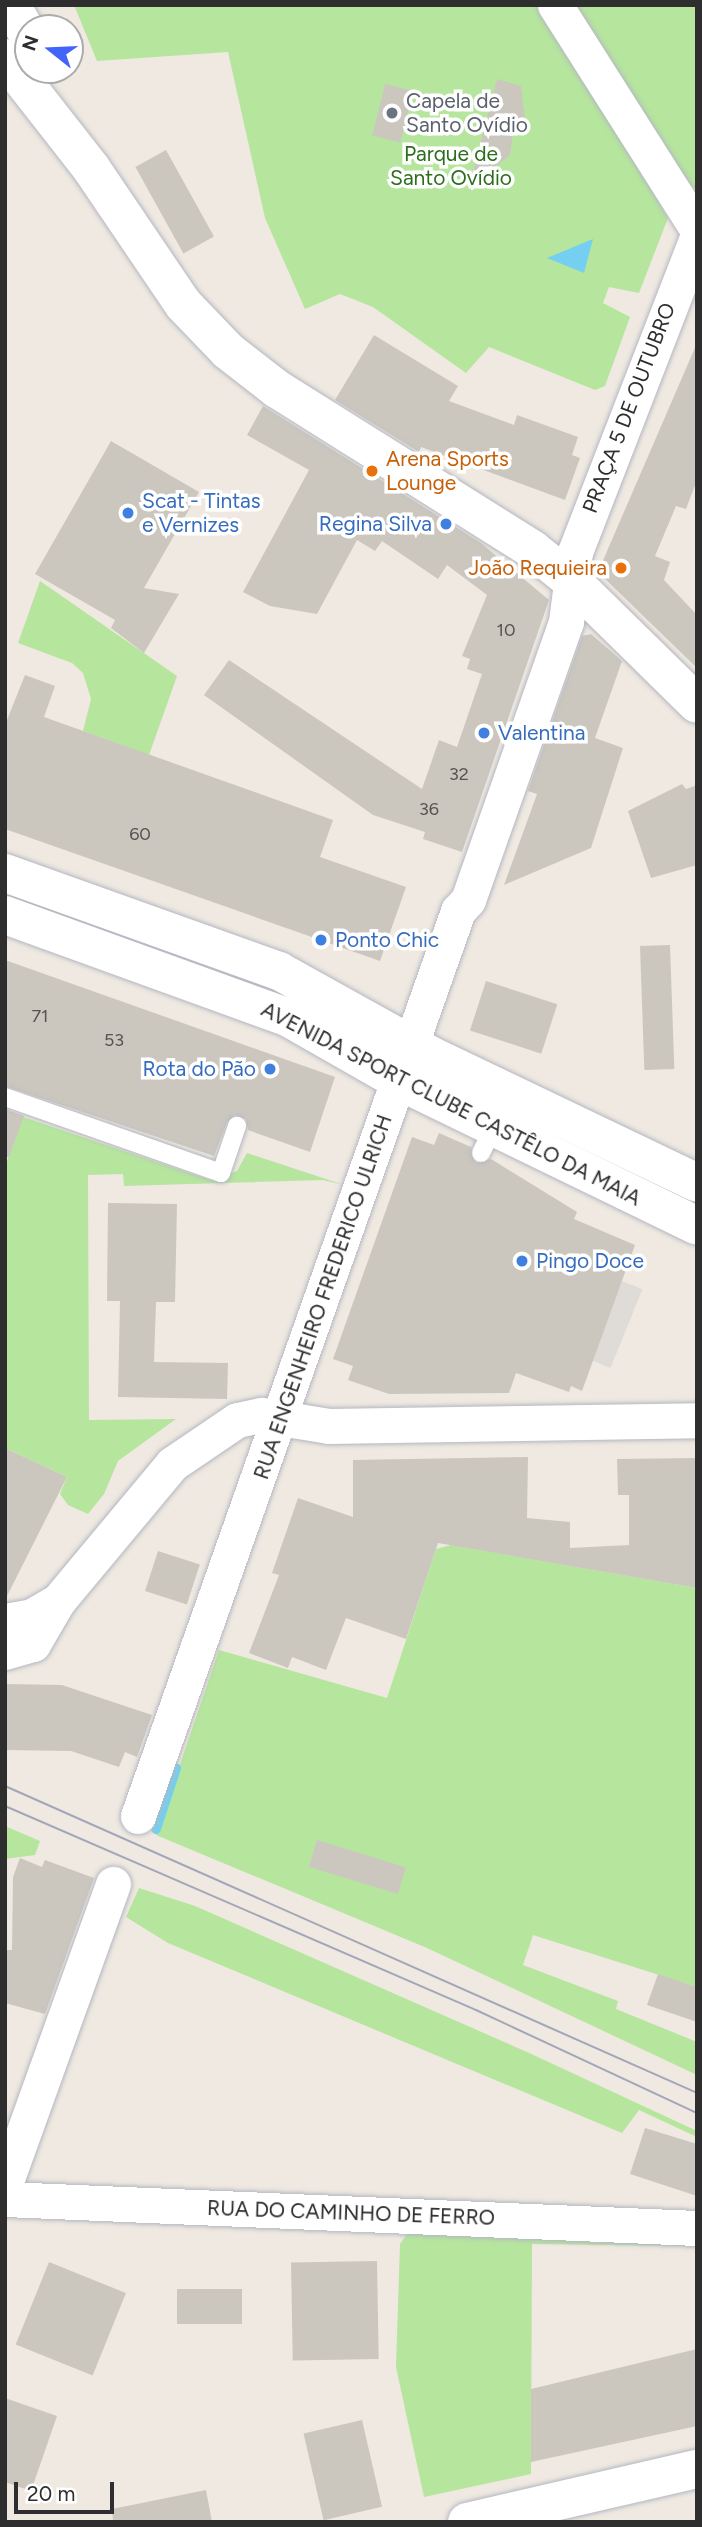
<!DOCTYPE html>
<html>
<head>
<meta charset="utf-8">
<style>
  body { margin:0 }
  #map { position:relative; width:702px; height:2527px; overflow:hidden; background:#efe9e1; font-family:Figtree,sans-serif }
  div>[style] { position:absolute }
  .green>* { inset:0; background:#b6e59e }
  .plaza>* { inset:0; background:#dfdcd8; transform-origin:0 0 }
  .water>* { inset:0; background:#75cff0 }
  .stream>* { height:10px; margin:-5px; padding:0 5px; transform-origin:5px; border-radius:5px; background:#75cff0 }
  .building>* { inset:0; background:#cbc7bf; transform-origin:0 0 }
  .roads { filter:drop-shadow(0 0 2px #b4b7c1) drop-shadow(0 0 2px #b4b7c1) }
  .lane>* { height:18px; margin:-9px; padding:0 9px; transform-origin:9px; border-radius:9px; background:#fff }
  .street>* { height:35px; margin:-17.5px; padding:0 17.5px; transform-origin:17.5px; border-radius:17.5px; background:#fff }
  .secondary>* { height:38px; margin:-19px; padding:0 19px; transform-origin:19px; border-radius:19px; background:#fff }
  .tram>* { height:2px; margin:-1px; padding:0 1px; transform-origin:1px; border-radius:1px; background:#a3a6b8 }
  .dots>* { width:19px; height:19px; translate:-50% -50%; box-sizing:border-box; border:4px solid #fff; border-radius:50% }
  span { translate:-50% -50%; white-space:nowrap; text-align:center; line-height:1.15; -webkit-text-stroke:7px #fff; paint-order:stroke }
  .number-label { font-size:18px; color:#555452 }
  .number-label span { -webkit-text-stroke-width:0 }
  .worship-label { font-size:21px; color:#5b616d }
  .left { translate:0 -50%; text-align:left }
  .park-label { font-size:21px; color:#2c6e1b }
  .street-label { font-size:21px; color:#2e2e2e }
  .food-label { font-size:21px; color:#c56008 }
  .right { translate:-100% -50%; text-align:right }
  .shop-label { font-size:21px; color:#366cbe }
  .frame { position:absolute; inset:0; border:7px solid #2e2e2e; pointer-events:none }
  .north { position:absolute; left:14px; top:14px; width:70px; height:70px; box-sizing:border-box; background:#fff; border:2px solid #ababab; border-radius:50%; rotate:288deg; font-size:19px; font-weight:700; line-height:28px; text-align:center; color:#2e2e2e }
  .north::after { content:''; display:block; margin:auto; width:24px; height:32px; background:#4264fb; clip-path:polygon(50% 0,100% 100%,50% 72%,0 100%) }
  .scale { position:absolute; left:14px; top:2482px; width:100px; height:32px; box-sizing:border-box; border:4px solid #2e2e2e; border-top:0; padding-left:9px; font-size:21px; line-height:24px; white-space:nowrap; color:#2e2e2e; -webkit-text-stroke:5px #fff; paint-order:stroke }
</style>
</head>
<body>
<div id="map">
  <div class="green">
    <div style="clip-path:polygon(74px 5px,542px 5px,668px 218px,639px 293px,609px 287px,603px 303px,630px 317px,605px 386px,595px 390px,489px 347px,466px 373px,373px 307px,340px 294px,305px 309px,265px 218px,228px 52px,97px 61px)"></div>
    <div style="clip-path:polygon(575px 5px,697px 5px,697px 191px,684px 178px)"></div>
    <div style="clip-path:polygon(40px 581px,177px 676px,149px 755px,83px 731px,91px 699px,83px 673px,72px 663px,18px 643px)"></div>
    <div style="clip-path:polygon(23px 1117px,210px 1180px,237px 1171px,247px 1153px,344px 1185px,323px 1180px,124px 1186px,123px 1174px,88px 1175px,89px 1420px,176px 1419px,118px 1461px,104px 1494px,88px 1514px,68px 1505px,60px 1494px,67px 1477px,5px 1448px,5px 1167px)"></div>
    <div style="clip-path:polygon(451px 1545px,697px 1588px,697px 1987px,533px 1935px,523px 1965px,618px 2001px,616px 2009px,697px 2042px,697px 2075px,427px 1948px,156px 1835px,219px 1650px,387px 1698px,436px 1549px)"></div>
    <div style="clip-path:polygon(5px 1826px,40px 1841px,35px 1855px,5px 1859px)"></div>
    <div style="clip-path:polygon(139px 1888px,195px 1906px,527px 2052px,697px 2131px,697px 2137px,639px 2110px,622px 2133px,168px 1943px,126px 1917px)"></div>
    <div style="clip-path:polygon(412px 2227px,693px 2240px,693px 2246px,532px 2244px,531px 2474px,424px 2497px,396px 2367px,400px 2244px)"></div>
  </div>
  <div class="plaza">
    <div style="left:622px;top:1281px;width:22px;height:85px;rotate:22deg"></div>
  </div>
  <div class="water">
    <div style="clip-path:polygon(593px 239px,584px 273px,547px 258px)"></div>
  </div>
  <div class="stream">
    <div style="left:156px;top:1829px;width:64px;rotate:-71.8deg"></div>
  </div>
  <div class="building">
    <div style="clip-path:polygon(497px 79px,521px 86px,525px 118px,513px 132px,510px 155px,469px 187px)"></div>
    <div style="left:385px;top:84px;width:29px;height:53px;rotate:14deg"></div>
    <div style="left:166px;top:150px;width:99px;height:35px;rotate:61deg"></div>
    <div style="clip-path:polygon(374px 335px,458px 386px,449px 401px,514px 425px,517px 415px,578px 437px,572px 455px,580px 458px,565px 500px,421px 447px,419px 452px,335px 400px)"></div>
    <div style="clip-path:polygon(697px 343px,697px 480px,686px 509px,676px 506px,655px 556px,670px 562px,664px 580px,697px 615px,697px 668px,598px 572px)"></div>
    <div style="clip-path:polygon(263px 406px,481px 543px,549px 600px,462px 852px,423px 839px,425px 832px,373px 815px,204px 695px,229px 660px,422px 789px,439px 740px,457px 747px,482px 674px,467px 669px,470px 659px,462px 656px,487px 595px,447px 565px,438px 579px,382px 541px,375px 551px,357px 540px,317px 614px,270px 606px,243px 592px,309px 470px,247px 435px)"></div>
    <div style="clip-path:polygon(111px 441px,199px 492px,144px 588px,179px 594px,144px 653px,111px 628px,115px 620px,35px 574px)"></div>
    <div style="clip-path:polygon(591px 634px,622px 661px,595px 738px,623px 748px,591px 848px,504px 885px,537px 794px,528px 791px,582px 636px)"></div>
    <div style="clip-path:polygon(25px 675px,55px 686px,44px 717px,333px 820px,320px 857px,406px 887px,380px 961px,5px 829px,5px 725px)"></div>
    <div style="clip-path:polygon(682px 784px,686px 789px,697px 785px,697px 865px,651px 878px,628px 811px)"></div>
    <div style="left:670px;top:945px;width:124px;height:30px;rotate:88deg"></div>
    <div style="clip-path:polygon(5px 960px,335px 1077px,310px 1152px,248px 1130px,246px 1119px,235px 1115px,227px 1122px,214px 1156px,5px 1086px)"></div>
    <div style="left:486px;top:981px;width:75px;height:52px;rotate:18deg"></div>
    <div style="clip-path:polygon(5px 1109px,24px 1116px,9px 1157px,5px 1157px)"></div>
    <div style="clip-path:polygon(439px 1133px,471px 1147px,476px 1163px,491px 1159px,577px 1212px,574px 1219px,635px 1245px,582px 1391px,571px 1386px,569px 1392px,516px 1373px,509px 1393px,389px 1394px,348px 1380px,353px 1366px,333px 1359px,412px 1137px,434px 1145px)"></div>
    <div style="clip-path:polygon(108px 1203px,177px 1204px,175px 1302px,156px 1302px,154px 1362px,228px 1363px,227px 1399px,118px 1397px,120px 1301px,107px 1301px)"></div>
    <div style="clip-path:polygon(5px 1448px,67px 1477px,5px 1600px)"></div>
    <div style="clip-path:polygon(528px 1457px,527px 1518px,570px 1522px,570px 1548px,629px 1545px,629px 1495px,618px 1495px,617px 1459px,697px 1458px,697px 1588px,438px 1543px,406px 1639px,346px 1618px,326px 1670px,292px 1657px,288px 1668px,249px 1653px,279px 1575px,272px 1573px,298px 1498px,353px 1517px,353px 1460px)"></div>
    <div style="left:158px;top:1551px;width:44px;height:42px;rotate:18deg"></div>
    <div style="clip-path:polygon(5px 1684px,62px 1685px,152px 1715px,137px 1757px,125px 1752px,119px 1767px,71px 1751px,5px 1750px)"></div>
    <div style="left:317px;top:1840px;width:93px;height:28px;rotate:17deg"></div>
    <div style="clip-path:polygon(20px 1858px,42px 1867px,45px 1860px,94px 1878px,45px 2014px,5px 2003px,5px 1950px,12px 1950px,13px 1877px)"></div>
    <div style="clip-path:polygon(658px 1974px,697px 1987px,697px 2022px,647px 2005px)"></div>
    <div style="clip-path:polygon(645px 2128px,697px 2144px,697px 2196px,630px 2174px)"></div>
    <div style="left:377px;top:2261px;width:98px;height:86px;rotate:89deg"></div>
    <div style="left:49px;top:2262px;width:83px;height:89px;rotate:22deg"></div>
    <div style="left:177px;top:2289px;width:65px;height:35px"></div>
    <div style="clip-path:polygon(697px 2349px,697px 2426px,531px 2462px,531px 2389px)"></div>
    <div style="clip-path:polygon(5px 2398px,57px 2416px,31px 2491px,5px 2482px)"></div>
    <div style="left:362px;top:2420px;width:89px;height:60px;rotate:77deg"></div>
    <div style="clip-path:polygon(206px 2490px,212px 2522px,113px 2522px,112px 2509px)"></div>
  </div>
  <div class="roads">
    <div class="lane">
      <div style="left:5px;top:1097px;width:229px;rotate:19.4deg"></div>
      <div style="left:221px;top:1173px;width:50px;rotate:-71.2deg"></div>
      <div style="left:481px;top:1153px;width:28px;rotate:-64deg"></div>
    </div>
    <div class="street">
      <div style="left:555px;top:5px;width:265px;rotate:57.6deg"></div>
      <div style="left:5px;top:1621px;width:27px;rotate:-10deg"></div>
      <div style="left:32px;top:1616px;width:30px;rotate:-30deg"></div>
      <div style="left:5px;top:1652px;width:29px;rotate:-16deg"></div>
      <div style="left:33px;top:1644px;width:50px;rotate:-59.8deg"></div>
      <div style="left:58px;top:1601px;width:178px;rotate:-50.2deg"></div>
      <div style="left:172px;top:1464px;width:78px;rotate:-34.1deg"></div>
      <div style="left:237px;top:1420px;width:25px;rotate:-12deg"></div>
      <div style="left:261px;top:1415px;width:69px;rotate:9.2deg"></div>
      <div style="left:329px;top:1426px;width:368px;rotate:-0.9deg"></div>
      <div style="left:138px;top:1816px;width:960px;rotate:-70.53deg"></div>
      <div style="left:458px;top:911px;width:15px;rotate:-48deg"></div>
      <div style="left:468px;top:900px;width:295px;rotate:-70.6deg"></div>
      <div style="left:566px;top:622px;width:71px;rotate:-82.7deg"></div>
      <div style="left:575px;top:552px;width:337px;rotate:-68.8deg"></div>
      <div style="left:5px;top:2184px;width:319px;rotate:-70.2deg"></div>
      <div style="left:5px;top:2199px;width:693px;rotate:2.4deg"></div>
    </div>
    <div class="secondary">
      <div style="left:11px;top:5px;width:34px;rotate:60deg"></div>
      <div style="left:5px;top:58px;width:140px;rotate:52deg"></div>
      <div style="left:91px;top:168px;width:164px;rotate:55.9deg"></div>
      <div style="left:183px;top:304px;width:65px;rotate:46.2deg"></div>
      <div style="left:228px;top:351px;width:62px;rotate:37.8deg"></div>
      <div style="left:277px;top:389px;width:301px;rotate:32.1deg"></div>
      <div style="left:532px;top:549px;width:51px;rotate:38.7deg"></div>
      <div style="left:572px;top:581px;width:175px;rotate:44.5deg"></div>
      <div style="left:5px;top:873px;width:291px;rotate:19.7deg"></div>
      <div style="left:279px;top:971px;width:171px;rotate:29.1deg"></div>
      <div style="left:428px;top:1054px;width:298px;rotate:25.6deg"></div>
      <div style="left:5px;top:915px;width:300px;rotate:19.9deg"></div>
      <div style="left:287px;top:1017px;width:129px;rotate:29.7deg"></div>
      <div style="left:399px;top:1081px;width:331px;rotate:25.9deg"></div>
      <div style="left:467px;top:2522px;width:236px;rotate:-13deg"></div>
    </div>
  </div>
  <div class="tram">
    <div style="left:5px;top:1786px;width:757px;rotate:23.92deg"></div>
    <div style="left:5px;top:1806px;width:513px;rotate:23.42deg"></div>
    <div style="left:476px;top:2010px;width:244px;rotate:25deg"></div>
  </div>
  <div class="dots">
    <div style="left:392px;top:113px;background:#6b7280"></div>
    <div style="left:372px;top:471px;background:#e8710a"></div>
    <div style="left:128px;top:513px;background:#3f7fe0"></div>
    <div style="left:446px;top:524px;background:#3f7fe0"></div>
    <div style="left:621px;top:568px;background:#e8710a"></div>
    <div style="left:484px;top:733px;background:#3f7fe0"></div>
    <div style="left:321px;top:940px;background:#3f7fe0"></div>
    <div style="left:270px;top:1069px;background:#3f7fe0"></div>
    <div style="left:522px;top:1261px;background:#3f7fe0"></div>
  </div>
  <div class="number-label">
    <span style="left:506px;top:630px">10</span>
    <span style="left:459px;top:774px">32</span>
    <span style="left:429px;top:809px">36</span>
    <span style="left:140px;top:834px">60</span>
    <span style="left:40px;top:1016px">71</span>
    <span style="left:114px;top:1040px">53</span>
  </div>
  <div class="worship-label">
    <span class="left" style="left:406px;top:113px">Capela de<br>Santo Ovídio</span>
  </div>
  <div class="park-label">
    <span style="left:451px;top:166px">Parque de<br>Santo Ovídio</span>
  </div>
  <div class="street-label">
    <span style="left:629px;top:408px;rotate:-69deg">PRAÇA 5 DE OUTUBRO</span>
    <span style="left:451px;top:1104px;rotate:27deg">AVENIDA SPORT CLUBE CASTÊLO DA MAIA</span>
    <span style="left:323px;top:1297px;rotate:-71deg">RUA ENGENHEIRO FREDERICO ULRICH</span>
    <span style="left:351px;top:2213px;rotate:2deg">RUA DO CAMINHO DE FERRO</span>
  </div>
  <div class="food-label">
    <span class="left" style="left:386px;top:471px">Arena Sports<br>Lounge</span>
    <span class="right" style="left:607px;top:568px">João Requieira</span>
  </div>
  <div class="shop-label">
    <span class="left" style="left:142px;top:513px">Scat - Tintas<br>e Vernizes</span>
    <span class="right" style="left:432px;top:524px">Regina Silva</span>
    <span class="left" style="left:498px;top:733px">Valentina</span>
    <span class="left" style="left:335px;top:940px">Ponto Chic</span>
    <span class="right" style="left:256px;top:1069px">Rota do Pão</span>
    <span class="left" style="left:536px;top:1261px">Pingo Doce</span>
  </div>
  <div class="frame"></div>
  <div class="north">N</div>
  <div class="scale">20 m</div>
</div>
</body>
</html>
